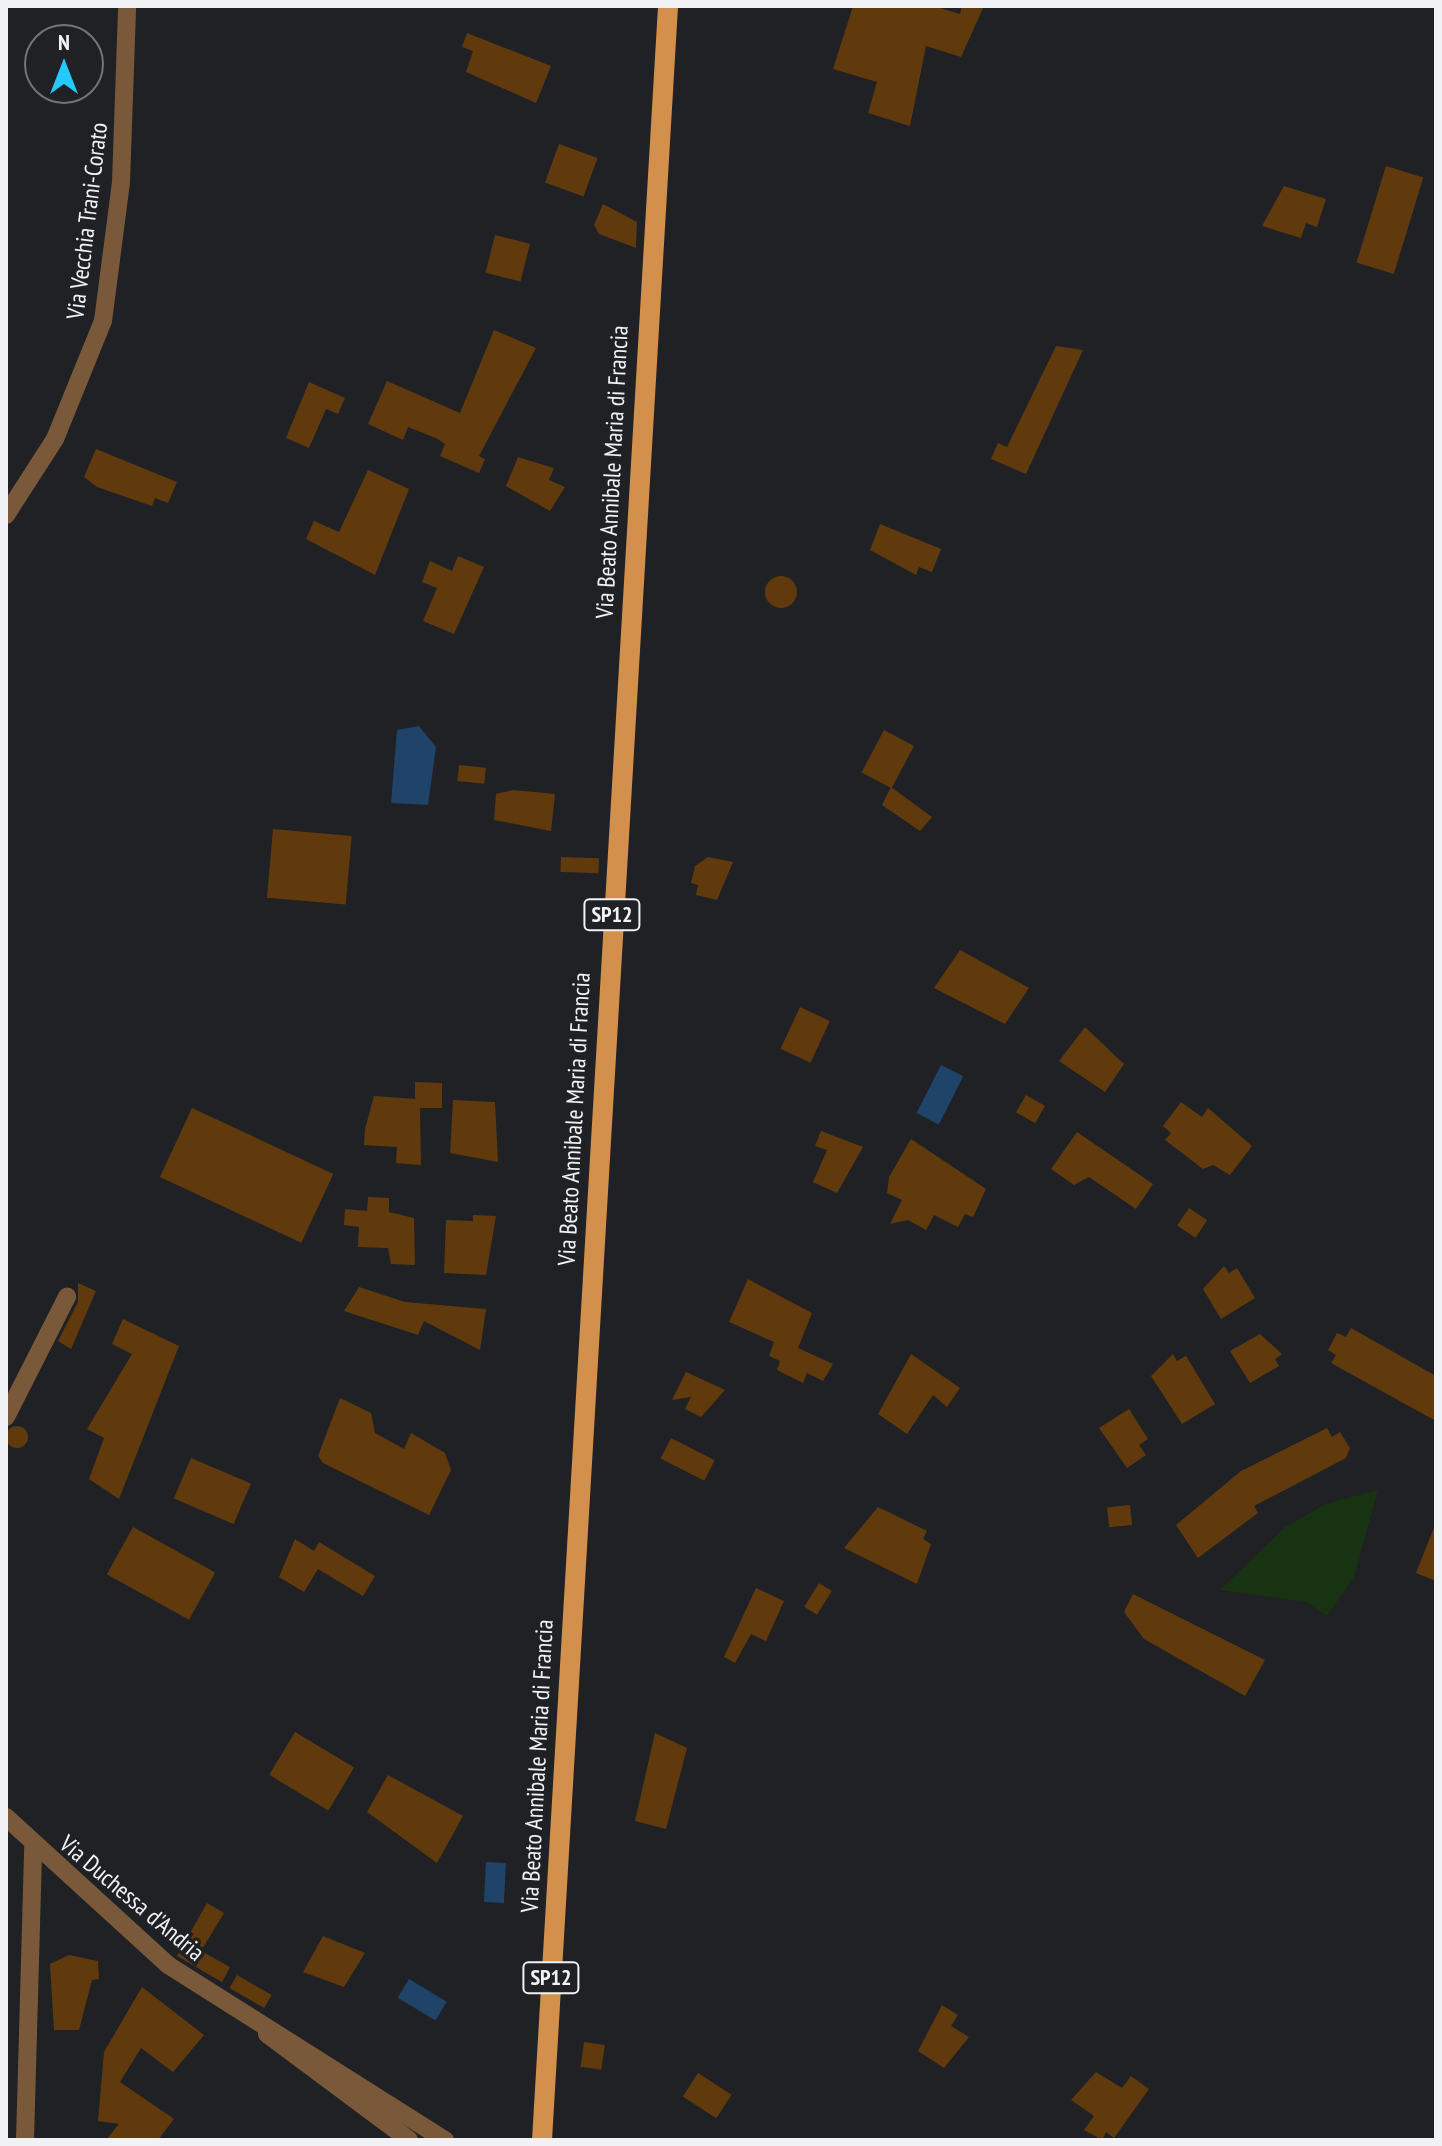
<!DOCTYPE html>
<html>
<head>
<meta charset="utf-8">
<style>
  body { margin:0 }
  #map { position:relative; width:1442px; height:2146px; overflow:hidden; background:#1f2125; font-family:"PT Sans Narrow",sans-serif }
  div>[style] { position:absolute }
  .green>* { inset:0; background:#183311 }
  .water>* { inset:0; background:#20436a; transform-origin:0 0 }
  .building>* { inset:0; background:#603a0d; transform-origin:0 0 }
  .round { border-radius:50% }
  .minor>* { height:18px; margin:-9px; padding:0 9px; transform-origin:9px; border-radius:9px; background:#7a593a }
  .primary>* { height:20px; margin:-10px; padding:0 10px; transform-origin:10px; border-radius:10px; background:#d38f4c }
  span { translate:-50% -50%; white-space:nowrap; text-align:center; line-height:1.15; -webkit-text-stroke:7px #1f2125; paint-order:stroke }
  .shield-label span { padding:2px 6px; background:#1f2125; border:2px solid; border-radius:6px; -webkit-text-stroke-width:0 }
  .shield-label { font-size:22px; color:#f0f2f5; font-weight:700 }
  .street-label { font-size:24px; color:#f0f2f5 }
  .frame { position:absolute; inset:0; border:8px solid #f0f2f5; pointer-events:none }
  .north { position:absolute; left:24px; top:24px; width:80px; height:80px; box-sizing:border-box; background:#1f2125; border:2px solid #737578; border-radius:50%; rotate:0deg; font-size:22px; font-weight:700; line-height:32px; text-align:center; color:#f0f2f5 }
  .north::after { content:''; display:block; margin:auto; width:28px; height:36px; background:#25c9fe; clip-path:polygon(50% 0,100% 100%,50% 72%,0 100%) }
</style>
</head>
<body>
<div id="map">
  <div class="green">
    <div style="clip-path:polygon(1378px 1490px,1354px 1577px,1327px 1616px,1307px 1602px,1220px 1590px,1285px 1527px,1326px 1504px)"></div>
  </div>
  <div class="water">
    <div style="clip-path:polygon(419px 726px,436px 747px,428px 805px,391px 803px,397px 730px)"></div>
    <div style="left:941px;top:1065px;width:25px;height:54px;rotate:27deg"></div>
    <div style="left:486px;top:1862px;width:20px;height:40px;rotate:3deg"></div>
    <div style="left:409px;top:1979px;width:44px;height:22px;rotate:31deg"></div>
  </div>
  <div class="building">
    <div style="clip-path:polygon(853px 6px,933px 6px,960px 14px,962px 6px,984px 6px,961px 57px,926px 46px,910px 126px,868px 113px,877px 82px,833px 69px)"></div>
    <div style="clip-path:polygon(467px 33px,551px 66px,536px 103px,466px 72px,473px 51px,462px 47px)"></div>
    <div style="left:559px;top:144px;width:41px;height:41px;rotate:20deg"></div>
    <div style="left:1386px;top:166px;width:39px;height:101px;rotate:17deg"></div>
    <div style="clip-path:polygon(1284px 186px,1326px 199px,1317px 227px,1306px 223px,1301px 238px,1262px 226px)"></div>
    <div style="clip-path:polygon(603px 204px,637px 222px,636px 248px,599px 234px,594px 225px)"></div>
    <div style="left:495px;top:235px;width:36px;height:39px;rotate:14deg"></div>
    <div style="clip-path:polygon(494px 330px,536px 348px,479px 456px,485px 459px,479px 473px,440px 456px,445px 444px,436px 438px,408px 427px,403px 440px,368px 424px,387px 381px,460px 413px)"></div>
    <div style="clip-path:polygon(1056px 346px,1083px 350px,1026px 474px,991px 459px,998px 443px,1007px 447px)"></div>
    <div style="clip-path:polygon(309px 382px,345px 398px,338px 414px,326px 409px,309px 448px,286px 438px)"></div>
    <div style="clip-path:polygon(96px 449px,177px 482px,168px 503px,155px 498px,152px 506px,97px 487px,84px 477px)"></div>
    <div style="clip-path:polygon(518px 457px,554px 468px,549px 480px,565px 487px,550px 511px,506px 486px)"></div>
    <div style="clip-path:polygon(368px 470px,409px 489px,375px 575px,306px 539px,314px 521px,339px 532px)"></div>
    <div style="clip-path:polygon(880px 524px,941px 549px,932px 572px,919px 567px,916px 575px,870px 550px)"></div>
    <div style="clip-path:polygon(458px 556px,484px 567px,454px 634px,423px 621px,437px 588px,422px 582px,430px 561px,452px 571px)"></div>
    <div class="round" style="left:765px;top:576px;width:32px;height:32px"></div>
    <div style="left:884px;top:730px;width:34px;height:48px;rotate:28deg"></div>
    <div style="left:459px;top:765px;width:27px;height:16px;rotate:6deg"></div>
    <div style="clip-path:polygon(891px 787px,932px 817px,920px 831px,882px 805px)"></div>
    <div style="clip-path:polygon(513px 790px,555px 794px,551px 831px,494px 820px,496px 794px)"></div>
    <div style="left:273px;top:829px;width:79px;height:69px;rotate:5deg"></div>
    <div style="left:561px;top:857px;width:38px;height:15px;rotate:2deg"></div>
    <div style="clip-path:polygon(708px 857px,733px 862px,717px 900px,696px 895px,698px 885px,691px 883px,695px 866px)"></div>
    <div style="clip-path:polygon(960px 950px,1029px 988px,1005px 1024px,934px 988px)"></div>
    <div style="left:800px;top:1007px;width:33px;height:46px;rotate:25deg"></div>
    <div style="clip-path:polygon(1085px 1027px,1124px 1064px,1105px 1092px,1059px 1061px)"></div>
    <div style="clip-path:polygon(415px 1082px,442px 1083px,442px 1108px,420px 1108px,421px 1165px,396px 1163px,397px 1147px,364px 1145px,365px 1129px,374px 1096px,415px 1099px)"></div>
    <div style="left:1026px;top:1095px;width:22px;height:20px;rotate:30deg"></div>
    <div style="clip-path:polygon(453px 1100px,495px 1102px,498px 1162px,450px 1153px)"></div>
    <div style="clip-path:polygon(1181px 1102px,1202px 1117px,1208px 1108px,1252px 1146px,1230px 1175px,1213px 1165px,1203px 1169px,1165px 1140px,1171px 1133px,1163px 1126px)"></div>
    <div style="left:192px;top:1108px;width:156px;height:76px;rotate:25deg"></div>
    <div style="clip-path:polygon(821px 1131px,863px 1147px,837px 1193px,813px 1182px,827px 1150px,815px 1146px)"></div>
    <div style="clip-path:polygon(1077px 1132px,1153px 1184px,1136px 1209px,1089px 1177px,1074px 1185px,1051px 1169px)"></div>
    <div style="clip-path:polygon(911px 1139px,986px 1189px,973px 1217px,965px 1214px,958px 1227px,934px 1215px,926px 1230px,908px 1220px,890px 1224px,902px 1200px,887px 1193px,889px 1177px)"></div>
    <div style="clip-path:polygon(368px 1197px,389px 1198px,389px 1212px,414px 1218px,415px 1265px,391px 1264px,388px 1248px,358px 1247px,359px 1227px,344px 1225px,345px 1209px,367px 1211px)"></div>
    <div style="left:1189px;top:1208px;width:22px;height:21px;rotate:34deg"></div>
    <div style="clip-path:polygon(473px 1215px,496px 1216px,486px 1275px,444px 1273px,446px 1220px,473px 1221px)"></div>
    <div style="clip-path:polygon(1224px 1266px,1229px 1273px,1237px 1268px,1255px 1298px,1221px 1319px,1203px 1289px)"></div>
    <div style="clip-path:polygon(748px 1279px,812px 1313px,798px 1348px,833px 1364px,823px 1381px,807px 1373px,803px 1383px,777px 1370px,780px 1361px,769px 1356px,774px 1342px,729px 1322px)"></div>
    <div style="clip-path:polygon(78px 1283px,96px 1291px,71px 1349px,58px 1341px,78px 1302px)"></div>
    <div style="clip-path:polygon(359px 1287px,405px 1302px,486px 1309px,480px 1350px,424px 1321px,418px 1335px,344px 1311px)"></div>
    <div style="clip-path:polygon(123px 1319px,179px 1346px,119px 1499px,89px 1479px,104px 1438px,87px 1429px,132px 1354px,112px 1344px)"></div>
    <div style="clip-path:polygon(1351px 1328px,1436px 1376px,1436px 1421px,1331px 1363px,1336px 1355px,1328px 1350px,1337px 1333px,1346px 1337px)"></div>
    <div style="clip-path:polygon(1260px 1334px,1282px 1354px,1275px 1359px,1279px 1366px,1250px 1383px,1230px 1351px)"></div>
    <div style="clip-path:polygon(911px 1354px,960px 1388px,947px 1407px,933px 1395px,907px 1434px,878px 1414px)"></div>
    <div style="clip-path:polygon(1173px 1354px,1177px 1361px,1186px 1356px,1215px 1404px,1182px 1424px,1151px 1376px)"></div>
    <div style="clip-path:polygon(686px 1372px,725px 1390px,701px 1417px,685px 1409px,691px 1397px,672px 1400px)"></div>
    <div style="clip-path:polygon(340px 1398px,371px 1413px,375px 1433px,404px 1449px,411px 1433px,445px 1453px,451px 1470px,429px 1515px,323px 1463px,318px 1456px)"></div>
    <div style="clip-path:polygon(1129px 1409px,1148px 1439px,1139px 1445px,1146px 1455px,1127px 1468px,1099px 1428px)"></div>
    <div class="round" style="left:6px;top:1426px;width:22px;height:22px"></div>
    <div style="clip-path:polygon(1327px 1428px,1332px 1437px,1340px 1432px,1350px 1448px,1346px 1458px,1254px 1506px,1258px 1513px,1198px 1558px,1176px 1525px,1241px 1471px)"></div>
    <div style="left:671px;top:1438px;width:49px;height:23px;rotate:27deg"></div>
    <div style="left:191px;top:1458px;width:65px;height:44px;rotate:23deg"></div>
    <div style="left:1130px;top:1505px;width:20px;height:23px;rotate:84deg"></div>
    <div style="clip-path:polygon(878px 1507px,927px 1531px,923px 1539px,931px 1544px,917px 1584px,844px 1548px)"></div>
    <div style="clip-path:polygon(1435px 1525px,1436px 1525px,1436px 1581px,1416px 1573px)"></div>
    <div style="left:133px;top:1527px;width:94px;height:54px;rotate:29deg"></div>
    <div style="clip-path:polygon(295px 1539px,314px 1551px,319px 1542px,375px 1576px,363px 1596px,318px 1569px,304px 1592px,279px 1577px)"></div>
    <div style="left:819px;top:1583px;width:15px;height:28px;rotate:32deg"></div>
    <div style="clip-path:polygon(756px 1588px,784px 1601px,766px 1641px,751px 1634px,735px 1663px,724px 1657px)"></div>
    <div style="clip-path:polygon(1133px 1594px,1265px 1660px,1245px 1696px,1144px 1639px,1124px 1612px)"></div>
    <div style="left:295px;top:1732px;width:69px;height:50px;rotate:31deg"></div>
    <div style="clip-path:polygon(655px 1733px,687px 1748px,666px 1829px,635px 1821px)"></div>
    <div style="clip-path:polygon(388px 1775px,463px 1816px,437px 1863px,367px 1812px)"></div>
    <div style="clip-path:polygon(207px 1903px,224px 1913px,201px 1951px,230px 1967px,222px 1982px,177px 1956px)"></div>
    <div style="clip-path:polygon(323px 1936px,365px 1953px,344px 1987px,303px 1972px)"></div>
    <div style="clip-path:polygon(69px 1955px,98px 1961px,99px 1979px,92px 1980px,79px 2030px,54px 2030px,50px 1964px)"></div>
    <div style="left:237px;top:1975px;width:40px;height:15px;rotate:30deg"></div>
    <div style="clip-path:polygon(142px 1987px,204px 2035px,173px 2072px,141px 2048px,120px 2082px,174px 2119px,158px 2140px,106px 2140px,119px 2124px,98px 2121px,104px 2052px)"></div>
    <div style="clip-path:polygon(942px 2005px,958px 2015px,951px 2026px,969px 2037px,944px 2068px,918px 2051px)"></div>
    <div style="left:584px;top:2042px;width:21px;height:25px;rotate:8deg"></div>
    <div style="clip-path:polygon(1096px 2072px,1122px 2088px,1131px 2076px,1149px 2089px,1114px 2138px,1106px 2132px,1102px 2140px,1084px 2130px,1094px 2116px,1071px 2100px)"></div>
    <div style="left:698px;top:2073px;width:40px;height:28px;rotate:33deg"></div>
  </div>
  <div class="minor">
    <div style="left:6px;top:515px;width:90px;rotate:-57.2deg"></div>
    <div style="left:55px;top:439px;width:127px;rotate:-67.9deg"></div>
    <div style="left:103px;top:321px;width:140px;rotate:-82.6deg"></div>
    <div style="left:121px;top:182px;width:176px;rotate:-88deg"></div>
    <div style="left:6px;top:1417px;width:135px;rotate:-63.1deg"></div>
    <div style="left:6px;top:1817px;width:219px;rotate:42.4deg"></div>
    <div style="left:168px;top:1965px;width:328px;rotate:32.3deg"></div>
    <div style="left:267px;top:2034px;width:177px;rotate:36.7deg"></div>
    <div style="left:25px;top:2140px;width:293px;rotate:-88.4deg"></div>
  </div>
  <div class="primary">
    <div style="left:542px;top:2140px;width:2138px;rotate:-86.62deg"></div>
  </div>
  <div class="shield-label">
    <span style="left:612px;top:915px">SP12</span>
    <span style="left:551px;top:1978px">SP12</span>
  </div>
  <div class="street-label">
    <span style="left:87px;top:221px;rotate:-83deg">Via Vecchia Trani-Corato</span>
    <span style="left:612px;top:472px;rotate:-87deg">Via Beato Annibale Maria di Francia</span>
    <span style="left:574px;top:1119px;rotate:-87deg">Via Beato Annibale Maria di Francia</span>
    <span style="left:537px;top:1766px;rotate:-87deg">Via Beato Annibale Maria di Francia</span>
    <span style="left:132px;top:1898px;rotate:40deg">Via Duchessa d'Andria</span>
  </div>
  <div class="frame"></div>
  <div class="north">N</div>
</div>
</body>
</html>
